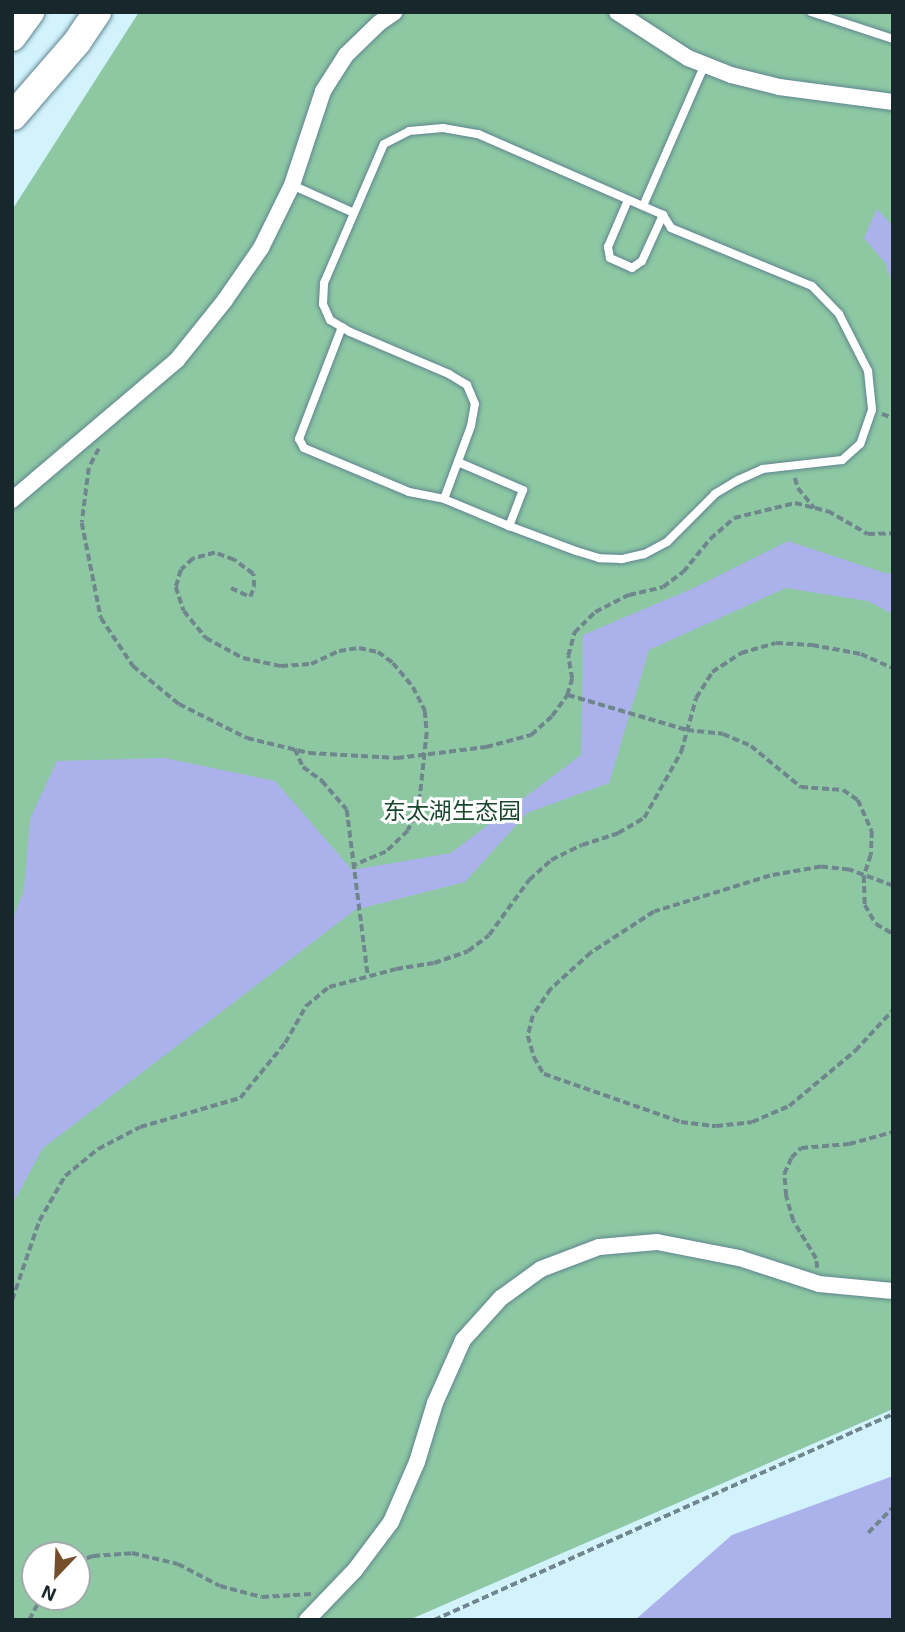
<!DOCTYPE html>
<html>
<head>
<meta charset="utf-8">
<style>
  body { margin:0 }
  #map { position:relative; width:905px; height:1632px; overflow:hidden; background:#d2f2fc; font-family:"Exo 2","Noto Sans SC",sans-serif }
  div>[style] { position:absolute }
  .green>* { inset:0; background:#8dc8a3 }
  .water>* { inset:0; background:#abb1ea }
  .path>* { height:3.5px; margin-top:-1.75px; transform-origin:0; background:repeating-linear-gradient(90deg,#6f868d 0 7px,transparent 0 10.5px) }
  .roads { filter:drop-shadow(0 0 2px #5f848f) drop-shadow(0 0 2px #5f848f) }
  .service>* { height:8px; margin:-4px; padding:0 4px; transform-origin:4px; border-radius:4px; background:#fff }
  .minor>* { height:16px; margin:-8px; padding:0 8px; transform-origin:8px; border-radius:8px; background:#fff }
  .trunk>* { height:28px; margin:-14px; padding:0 14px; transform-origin:14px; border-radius:14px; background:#fff }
  span { translate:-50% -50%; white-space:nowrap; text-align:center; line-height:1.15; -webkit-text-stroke:6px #fff; paint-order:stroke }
  .park-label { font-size:23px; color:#1a482e }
  .frame { position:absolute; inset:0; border:14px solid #18272c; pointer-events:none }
  .north { position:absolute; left:21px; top:1541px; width:70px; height:70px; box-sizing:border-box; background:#fff; border:2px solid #a3a9ab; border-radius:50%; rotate:203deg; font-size:19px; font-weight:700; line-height:28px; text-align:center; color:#18272c }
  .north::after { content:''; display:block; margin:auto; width:24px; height:32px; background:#744f2a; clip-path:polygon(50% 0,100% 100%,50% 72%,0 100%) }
</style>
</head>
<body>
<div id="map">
  <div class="green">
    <div style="clip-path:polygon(evenodd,139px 12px,893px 12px,893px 1409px,409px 1620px,12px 1620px,12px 210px,139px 12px,35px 1555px,77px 1555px,77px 1597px,35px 1597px,35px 1555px)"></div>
  </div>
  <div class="water">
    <div style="clip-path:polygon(877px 209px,893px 226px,893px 288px,886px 264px,864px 238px)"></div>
    <div style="clip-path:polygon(788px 541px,888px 574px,893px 571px,893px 614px,868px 601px,786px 588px,649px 650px,609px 783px,527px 813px,465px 882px,355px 910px,43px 1148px,12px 1205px,12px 921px,24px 890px,30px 819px,57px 761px,165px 758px,275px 781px,352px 870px,451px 853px,581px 755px,583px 635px,696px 587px)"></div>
    <div style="clip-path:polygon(893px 1476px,893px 1620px,635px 1620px,732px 1535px)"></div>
  </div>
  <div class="path">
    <div style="left:882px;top:414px;width:12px;rotate:20deg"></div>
    <div style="left:99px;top:449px;width:21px;rotate:118deg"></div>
    <div style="left:89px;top:468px;width:55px;rotate:97.3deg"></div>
    <div style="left:82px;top:523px;width:97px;rotate:78.7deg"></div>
    <div style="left:101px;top:618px;width:58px;rotate:56.3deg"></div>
    <div style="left:133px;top:666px;width:60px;rotate:39.6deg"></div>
    <div style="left:179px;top:704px;width:76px;rotate:26.6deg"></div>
    <div style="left:247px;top:738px;width:64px;rotate:13.6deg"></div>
    <div style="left:309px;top:753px;width:88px;rotate:3.3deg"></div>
    <div style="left:397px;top:758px;width:90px;rotate:-7deg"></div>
    <div style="left:486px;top:747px;width:47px;rotate:-14.9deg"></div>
    <div style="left:531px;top:735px;width:28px;rotate:-42deg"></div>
    <div style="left:552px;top:716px;width:26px;rotate:-54deg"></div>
    <div style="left:567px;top:695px;width:17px;rotate:-73deg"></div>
    <div style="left:572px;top:679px;width:23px;rotate:-100deg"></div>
    <div style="left:568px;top:656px;width:24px;rotate:-75deg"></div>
    <div style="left:574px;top:633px;width:30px;rotate:-45deg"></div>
    <div style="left:595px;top:612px;width:38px;rotate:-27deg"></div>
    <div style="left:629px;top:595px;width:35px;rotate:-13deg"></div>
    <div style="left:663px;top:587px;width:25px;rotate:-37deg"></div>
    <div style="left:683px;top:572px;width:43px;rotate:-50.7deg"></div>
    <div style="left:710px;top:539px;width:32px;rotate:-41deg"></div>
    <div style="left:734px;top:518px;width:63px;rotate:-13.8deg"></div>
    <div style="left:795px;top:503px;width:34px;rotate:14deg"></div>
    <div style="left:828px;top:511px;width:46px;rotate:29.9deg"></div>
    <div style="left:868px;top:534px;width:25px;rotate:-2deg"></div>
    <div style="left:795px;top:478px;width:10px;rotate:73deg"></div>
    <div style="left:798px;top:488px;width:26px;rotate:51deg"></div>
    <div style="left:231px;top:588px;width:21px;rotate:25deg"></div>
    <div style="left:250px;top:597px;width:11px;rotate:-68deg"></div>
    <div style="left:254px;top:587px;width:13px;rotate:-94deg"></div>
    <div style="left:253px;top:574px;width:24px;rotate:-144deg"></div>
    <div style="left:234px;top:560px;width:20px;rotate:-160deg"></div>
    <div style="left:215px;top:553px;width:23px;rotate:165deg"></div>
    <div style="left:193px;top:559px;width:16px;rotate:137deg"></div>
    <div style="left:181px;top:570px;width:18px;rotate:106deg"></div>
    <div style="left:176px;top:587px;width:25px;rotate:72deg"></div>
    <div style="left:184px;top:611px;width:35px;rotate:51deg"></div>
    <div style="left:206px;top:638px;width:42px;rotate:28.4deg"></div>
    <div style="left:243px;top:658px;width:39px;rotate:12deg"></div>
    <div style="left:281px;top:666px;width:30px;rotate:-4deg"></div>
    <div style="left:311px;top:664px;width:31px;rotate:-25deg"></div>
    <div style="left:339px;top:651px;width:20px;rotate:-9deg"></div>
    <div style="left:359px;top:648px;width:19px;rotate:12deg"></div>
    <div style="left:378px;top:652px;width:19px;rotate:36deg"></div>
    <div style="left:393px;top:663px;width:31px;rotate:50deg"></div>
    <div style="left:413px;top:687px;width:27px;rotate:63deg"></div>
    <div style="left:425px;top:711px;width:21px;rotate:85deg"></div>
    <div style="left:427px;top:732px;width:75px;rotate:96.1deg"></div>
    <div style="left:419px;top:807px;width:26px;rotate:115deg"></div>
    <div style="left:408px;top:831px;width:30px;rotate:136deg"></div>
    <div style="left:386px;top:852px;width:33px;rotate:157deg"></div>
    <div style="left:568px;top:695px;width:124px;rotate:16.4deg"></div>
    <div style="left:687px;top:730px;width:36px;rotate:6deg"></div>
    <div style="left:723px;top:734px;width:30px;rotate:23deg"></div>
    <div style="left:751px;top:746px;width:65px;rotate:39.4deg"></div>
    <div style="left:801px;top:787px;width:42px;rotate:4.1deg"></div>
    <div style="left:843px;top:790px;width:18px;rotate:34deg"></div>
    <div style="left:858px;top:800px;width:34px;rotate:66deg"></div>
    <div style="left:872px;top:831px;width:24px;rotate:92deg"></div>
    <div style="left:871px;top:855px;width:22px;rotate:108deg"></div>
    <div style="left:864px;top:876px;width:29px;rotate:88deg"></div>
    <div style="left:865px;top:905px;width:22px;rotate:60deg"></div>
    <div style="left:876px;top:924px;width:20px;rotate:30deg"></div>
    <div style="left:295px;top:749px;width:20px;rotate:66deg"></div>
    <div style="left:303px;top:767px;width:24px;rotate:36deg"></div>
    <div style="left:322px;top:781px;width:38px;rotate:49deg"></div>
    <div style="left:347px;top:810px;width:167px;rotate:82.8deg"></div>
    <div style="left:893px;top:886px;width:47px;rotate:-160deg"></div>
    <div style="left:849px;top:870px;width:28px;rotate:-174deg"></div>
    <div style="left:821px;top:867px;width:52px;rotate:170deg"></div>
    <div style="left:770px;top:876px;width:121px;rotate:162.8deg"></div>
    <div style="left:654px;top:912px;width:75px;rotate:146.9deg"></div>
    <div style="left:591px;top:953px;width:54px;rotate:138deg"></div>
    <div style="left:551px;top:989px;width:32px;rotate:124deg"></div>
    <div style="left:533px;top:1016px;width:21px;rotate:104deg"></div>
    <div style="left:528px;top:1036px;width:22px;rotate:74deg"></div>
    <div style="left:534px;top:1057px;width:20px;rotate:60deg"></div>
    <div style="left:544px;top:1074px;width:145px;rotate:19.3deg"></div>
    <div style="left:681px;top:1122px;width:35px;rotate:7deg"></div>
    <div style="left:716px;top:1126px;width:36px;rotate:-6deg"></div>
    <div style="left:752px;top:1122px;width:40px;rotate:-23.4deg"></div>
    <div style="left:789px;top:1106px;width:86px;rotate:-39.8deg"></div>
    <div style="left:855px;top:1051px;width:56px;rotate:-47.2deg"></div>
    <div style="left:817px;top:1268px;width:9px;rotate:-96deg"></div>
    <div style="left:816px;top:1259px;width:44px;rotate:-121.2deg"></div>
    <div style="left:793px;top:1221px;width:26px;rotate:-106deg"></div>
    <div style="left:786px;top:1196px;width:22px;rotate:-95deg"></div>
    <div style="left:784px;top:1174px;width:17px;rotate:-66deg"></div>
    <div style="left:791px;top:1158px;width:14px;rotate:-45deg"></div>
    <div style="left:801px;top:1148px;width:48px;rotate:-4.8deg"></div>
    <div style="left:849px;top:1144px;width:46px;rotate:-15.3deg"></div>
    <div style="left:12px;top:1300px;width:83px;rotate:-71.1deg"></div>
    <div style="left:39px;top:1221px;width:52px;rotate:-60deg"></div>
    <div style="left:65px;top:1176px;width:43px;rotate:-39.3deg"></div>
    <div style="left:98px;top:1149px;width:47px;rotate:-27.6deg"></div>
    <div style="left:140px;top:1127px;width:104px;rotate:-16.2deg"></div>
    <div style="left:240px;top:1098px;width:71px;rotate:-50.7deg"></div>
    <div style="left:285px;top:1043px;width:43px;rotate:-60.4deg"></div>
    <div style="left:306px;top:1006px;width:30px;rotate:-40deg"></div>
    <div style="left:329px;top:987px;width:69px;rotate:-15deg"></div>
    <div style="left:396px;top:969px;width:38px;rotate:-9deg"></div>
    <div style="left:434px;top:963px;width:36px;rotate:-19deg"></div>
    <div style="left:468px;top:951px;width:26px;rotate:-37deg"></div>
    <div style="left:489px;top:935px;width:68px;rotate:-54deg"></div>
    <div style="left:529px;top:880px;width:30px;rotate:-42deg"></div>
    <div style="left:551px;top:860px;width:34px;rotate:-26deg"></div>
    <div style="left:582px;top:845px;width:38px;rotate:-18deg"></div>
    <div style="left:618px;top:833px;width:30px;rotate:-30deg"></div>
    <div style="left:644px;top:818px;width:76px;rotate:-60.7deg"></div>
    <div style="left:681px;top:752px;width:56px;rotate:-74.5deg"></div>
    <div style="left:696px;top:698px;width:31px;rotate:-58deg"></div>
    <div style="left:712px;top:672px;width:35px;rotate:-33deg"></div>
    <div style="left:741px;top:653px;width:36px;rotate:-16deg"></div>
    <div style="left:776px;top:643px;width:36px;rotate:3deg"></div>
    <div style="left:812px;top:645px;width:50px;rotate:10.4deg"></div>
    <div style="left:861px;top:654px;width:35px;rotate:24deg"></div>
    <div style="left:868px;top:1533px;width:36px;rotate:-46deg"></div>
    <div style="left:77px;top:1562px;width:17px;rotate:-21deg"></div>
    <div style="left:93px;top:1556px;width:39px;rotate:-4deg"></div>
    <div style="left:132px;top:1553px;width:47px;rotate:13.4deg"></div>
    <div style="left:178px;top:1564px;width:47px;rotate:27.6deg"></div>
    <div style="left:220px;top:1586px;width:43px;rotate:14.7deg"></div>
    <div style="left:262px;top:1597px;width:49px;rotate:-3.5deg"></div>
    <div style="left:29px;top:1620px;width:26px;rotate:-62deg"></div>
    <div style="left:434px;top:1620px;width:503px;rotate:-24.17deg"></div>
  </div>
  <div class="roads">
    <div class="service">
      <div style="left:811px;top:12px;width:86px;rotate:18.2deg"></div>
      <div style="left:292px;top:185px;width:68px;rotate:24.3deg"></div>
      <div style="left:628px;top:200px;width:51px;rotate:113.1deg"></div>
      <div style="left:608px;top:247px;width:11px;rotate:80deg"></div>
      <div style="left:610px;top:258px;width:24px;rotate:24deg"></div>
      <div style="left:632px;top:268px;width:12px;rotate:-35deg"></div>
      <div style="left:642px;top:261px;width:51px;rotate:-65.5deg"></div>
      <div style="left:643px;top:206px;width:155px;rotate:-66.4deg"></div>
      <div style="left:342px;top:327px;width:120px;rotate:111deg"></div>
      <div style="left:299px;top:439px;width:10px;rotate:61deg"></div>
      <div style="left:304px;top:448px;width:114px;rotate:22.7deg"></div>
      <div style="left:409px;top:492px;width:36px;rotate:11deg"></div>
      <div style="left:458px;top:462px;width:71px;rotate:23.3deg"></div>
      <div style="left:523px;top:490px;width:39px;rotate:111deg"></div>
      <div style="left:509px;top:526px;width:70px;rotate:-157.4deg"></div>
      <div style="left:444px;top:499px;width:78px;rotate:-69.7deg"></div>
      <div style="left:471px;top:426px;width:22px;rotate:-80deg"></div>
      <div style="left:475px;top:404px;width:21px;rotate:-113deg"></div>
      <div style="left:467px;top:385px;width:21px;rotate:-149deg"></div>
      <div style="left:449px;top:374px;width:108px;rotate:-157deg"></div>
      <div style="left:350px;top:332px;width:23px;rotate:-149deg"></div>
      <div style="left:330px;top:320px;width:17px;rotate:-114deg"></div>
      <div style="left:323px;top:304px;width:21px;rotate:-87deg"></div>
      <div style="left:324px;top:283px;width:151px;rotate:-66.7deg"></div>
      <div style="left:384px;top:144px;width:28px;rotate:-27deg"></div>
      <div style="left:409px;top:131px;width:34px;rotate:-5deg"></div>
      <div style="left:443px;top:128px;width:36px;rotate:10deg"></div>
      <div style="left:478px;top:134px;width:202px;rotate:23.6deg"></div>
      <div style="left:663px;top:215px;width:15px;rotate:58deg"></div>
      <div style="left:671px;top:228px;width:152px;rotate:22.4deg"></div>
      <div style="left:812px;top:286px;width:39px;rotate:46deg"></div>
      <div style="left:839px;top:314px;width:64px;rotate:63deg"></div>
      <div style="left:868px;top:371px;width:39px;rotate:84deg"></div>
      <div style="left:872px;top:410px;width:36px;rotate:109deg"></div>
      <div style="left:860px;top:444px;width:24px;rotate:138deg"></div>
      <div style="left:842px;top:460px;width:80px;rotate:173.5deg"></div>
      <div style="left:763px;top:469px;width:27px;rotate:156deg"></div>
      <div style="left:738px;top:480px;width:27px;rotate:149deg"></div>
      <div style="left:715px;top:494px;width:68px;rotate:135deg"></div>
      <div style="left:667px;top:542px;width:26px;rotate:152deg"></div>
      <div style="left:644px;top:554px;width:23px;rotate:167deg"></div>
      <div style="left:622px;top:559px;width:23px;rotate:-178deg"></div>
      <div style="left:599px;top:558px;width:24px;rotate:-163deg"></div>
      <div style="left:576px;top:551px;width:72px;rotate:-159.5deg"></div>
    </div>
    <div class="minor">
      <div style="left:617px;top:12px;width:85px;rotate:32.9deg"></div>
      <div style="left:688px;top:58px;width:46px;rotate:21.6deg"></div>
      <div style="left:731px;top:75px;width:49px;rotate:14deg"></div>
      <div style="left:779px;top:87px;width:115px;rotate:7.5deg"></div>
      <div style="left:12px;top:500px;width:216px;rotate:-40.3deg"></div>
      <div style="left:177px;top:360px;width:77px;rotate:-51.3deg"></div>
      <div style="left:225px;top:300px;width:63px;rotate:-55.3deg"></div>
      <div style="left:261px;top:248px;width:70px;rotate:-63.8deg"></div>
      <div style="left:292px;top:185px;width:99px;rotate:-71.7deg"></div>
      <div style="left:323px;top:91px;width:43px;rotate:-57.4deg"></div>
      <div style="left:346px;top:55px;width:46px;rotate:-44.1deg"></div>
      <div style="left:379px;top:23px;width:19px;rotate:-35deg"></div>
      <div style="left:307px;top:1620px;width:69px;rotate:-46.2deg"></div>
      <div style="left:355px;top:1570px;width:60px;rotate:-53.1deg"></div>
      <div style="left:391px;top:1522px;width:65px;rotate:-66.6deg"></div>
      <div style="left:417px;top:1462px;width:62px;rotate:-73deg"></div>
      <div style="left:435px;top:1403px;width:69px;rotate:-66deg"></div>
      <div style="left:463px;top:1340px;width:57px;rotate:-47.9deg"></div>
      <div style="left:501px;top:1298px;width:49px;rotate:-35.9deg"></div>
      <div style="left:541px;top:1269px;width:62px;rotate:-20.8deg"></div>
      <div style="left:599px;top:1247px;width:58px;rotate:-4.9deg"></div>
      <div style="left:657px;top:1242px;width:84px;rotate:11deg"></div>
      <div style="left:739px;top:1258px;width:84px;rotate:18deg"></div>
      <div style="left:819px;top:1284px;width:74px;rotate:5.4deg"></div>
    </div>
    <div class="trunk">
      <div style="left:12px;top:37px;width:31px;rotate:-54deg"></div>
      <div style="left:13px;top:116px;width:98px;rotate:-49.1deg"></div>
      <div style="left:77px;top:42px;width:36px;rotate:-56deg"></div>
    </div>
  </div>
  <div class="park-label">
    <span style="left:452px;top:810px">东太湖生态园</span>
  </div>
  <div class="frame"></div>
  <div class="north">N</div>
</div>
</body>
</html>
